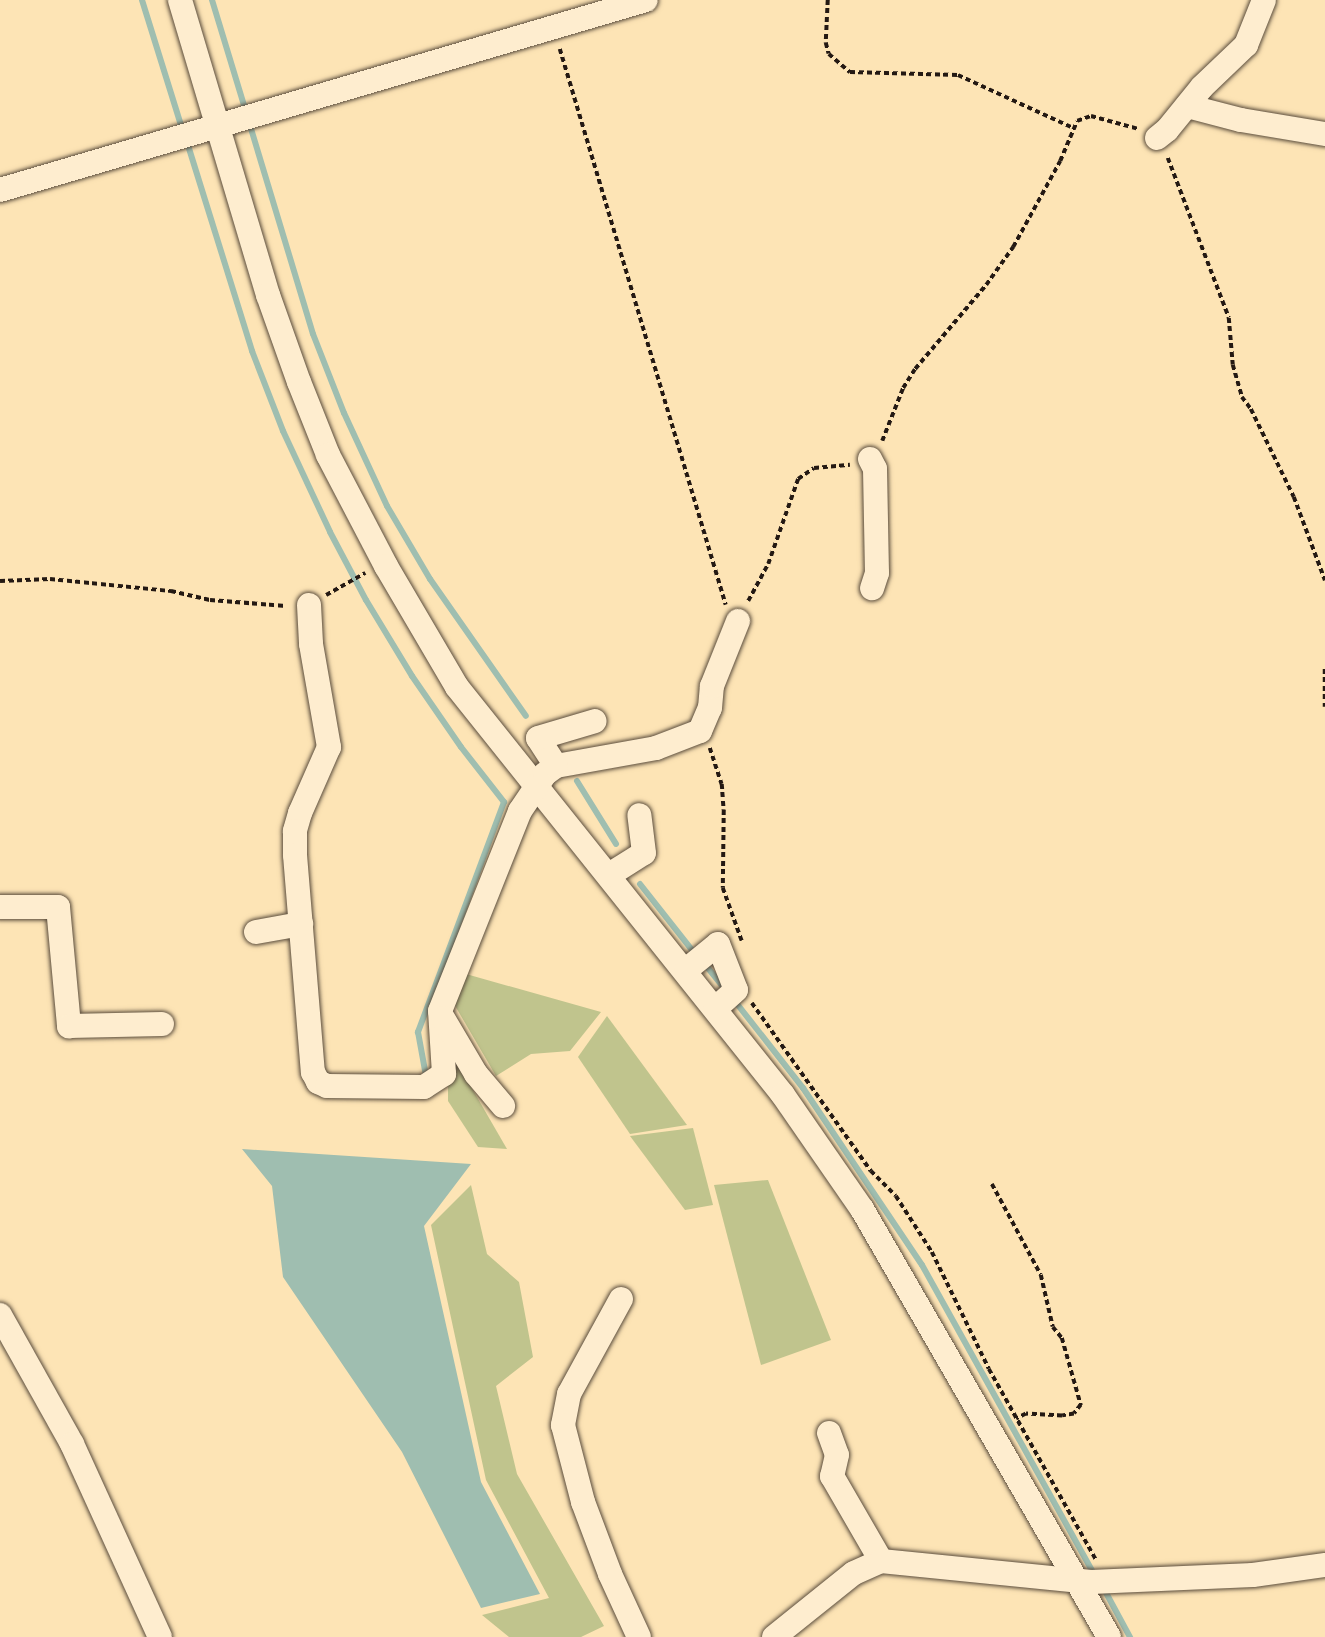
<!DOCTYPE html>
<html>
<head>
<meta charset="utf-8">
<style>
  body { margin:0 }
  #map { position:relative; width:1325px; height:1637px; overflow:hidden; background:#fde4b5; font-family:"IM FELL DW Pica",serif }
  div>[style] { position:absolute }
  .green>* { inset:0; background:#c0c48d }
  .water>* { inset:0; background:#9fbeb0 }
  .stream>* { height:6px; margin:-3px; padding:0 3px; transform-origin:3px; border-radius:3px; background:#9fbeb0 }
  .path>* { height:3.5px; margin-top:-1.75px; transform-origin:0; background:repeating-linear-gradient(90deg,#241913 0 5px,transparent 0 8.5px) }
  .roads { filter:drop-shadow(0 0 2px #5a4c3c) drop-shadow(0 0 2px #5a4c3c) }
  .minor>* { height:24px; margin:-12px; padding:0 12px; transform-origin:12px; border-radius:12px; background:#feedcf }
  span { translate:-50% -50%; white-space:nowrap; text-align:center; line-height:1.15; -webkit-text-stroke:5px #feedcf; paint-order:stroke }
</style>
</head>
<body>
<div id="map">
  <div class="green">
    <div style="clip-path:polygon(466px 974px,601px 1012px,570px 1051px,531px 1054px,496px 1076px,454px 1004px)"></div>
    <div style="clip-path:polygon(607px 1016px,687px 1125px,630px 1134px,578px 1057px)"></div>
    <div style="clip-path:polygon(448px 1047px,507px 1149px,478px 1147px,448px 1101px)"></div>
    <div style="clip-path:polygon(693px 1128px,713px 1205px,685px 1210px,630px 1136px)"></div>
    <div style="clip-path:polygon(768px 1180px,831px 1340px,761px 1365px,714px 1185px)"></div>
    <div style="clip-path:polygon(471px 1185px,487px 1254px,519px 1282px,533px 1357px,496px 1386px,517px 1474px,604px 1626px,581px 1637px,509px 1637px,482px 1615px,549px 1598px,486px 1480px,431px 1225px)"></div>
  </div>
  <div class="water">
    <div style="clip-path:polygon(242px 1149px,471px 1164px,424px 1226px,481px 1482px,540px 1594px,481px 1608px,402px 1452px,283px 1277px,272px 1186px)"></div>
  </div>
  <div class="stream">
    <div style="left:142px;top:0;width:138px;rotate:72.7deg"></div>
    <div style="left:212px;top:0;width:117px;rotate:73.1deg"></div>
    <div style="left:249px;top:122px;width:221px;rotate:73.2deg"></div>
    <div style="left:313px;top:334px;width:85px;rotate:68.6deg"></div>
    <div style="left:344px;top:413px;width:102px;rotate:65.2deg"></div>
    <div style="left:387px;top:506px;width:85px;rotate:59.5deg"></div>
    <div style="left:430px;top:579px;width:167px;rotate:55deg"></div>
    <div style="left:187px;top:142px;width:219px;rotate:72.7deg"></div>
    <div style="left:252px;top:351px;width:86px;rotate:68.8deg"></div>
    <div style="left:283px;top:431px;width:111px;rotate:65deg"></div>
    <div style="left:330px;top:532px;width:77px;rotate:62.1deg"></div>
    <div style="left:366px;top:600px;width:89px;rotate:58.8deg"></div>
    <div style="left:412px;top:676px;width:86px;rotate:55.4deg"></div>
    <div style="left:461px;top:747px;width:70px;rotate:52deg"></div>
    <div style="left:504px;top:802px;width:246px;rotate:110.5deg"></div>
    <div style="left:418px;top:1032px;width:45px;rotate:79.7deg"></div>
    <div style="left:577px;top:781px;width:74px;rotate:58.2deg"></div>
    <div style="left:640px;top:884px;width:89px;rotate:51.8deg"></div>
    <div style="left:703px;top:962px;width:35px;rotate:51deg"></div>
    <div style="left:734px;top:1000px;width:112px;rotate:51.9deg"></div>
    <div style="left:803px;top:1088px;width:213px;rotate:56.1deg"></div>
    <div style="left:922px;top:1265px;width:357px;rotate:60.9deg"></div>
    <div style="left:1104px;top:1589px;width:55px;rotate:61.6deg"></div>
  </div>
  <div class="path">
    <div style="left:828px;top:0;width:43px;rotate:92.7deg"></div>
    <div style="left:826px;top:43px;width:11px;rotate:75deg"></div>
    <div style="left:829px;top:54px;width:28px;rotate:41deg"></div>
    <div style="left:850px;top:72px;width:108px;rotate:1.6deg"></div>
    <div style="left:958px;top:75px;width:127px;rotate:24.7deg"></div>
    <div style="left:560px;top:49px;width:580px;rotate:73.38deg"></div>
    <div style="left:1168px;top:158px;width:171px;rotate:69.1deg"></div>
    <div style="left:1229px;top:318px;width:47px;rotate:85.1deg"></div>
    <div style="left:1233px;top:365px;width:33px;rotate:74deg"></div>
    <div style="left:1242px;top:397px;width:15px;rotate:53deg"></div>
    <div style="left:1251px;top:409px;width:98px;rotate:64deg"></div>
    <div style="left:1294px;top:497px;width:89px;rotate:69.5deg"></div>
    <div style="left:882px;top:441px;width:57px;rotate:-68.4deg"></div>
    <div style="left:903px;top:388px;width:22px;rotate:-58deg"></div>
    <div style="left:915px;top:369px;width:110px;rotate:-49.8deg"></div>
    <div style="left:986px;top:285px;width:47px;rotate:-54.6deg"></div>
    <div style="left:1013px;top:247px;width:98px;rotate:-61.3deg"></div>
    <div style="left:1060px;top:161px;width:43px;rotate:-67deg"></div>
    <div style="left:1077px;top:121px;width:15px;rotate:-20deg"></div>
    <div style="left:1091px;top:116px;width:50px;rotate:15.2deg"></div>
    <div style="left:0;top:581px;width:50px;rotate:-2.3deg"></div>
    <div style="left:50px;top:579px;width:122px;rotate:5.7deg"></div>
    <div style="left:171px;top:591px;width:40px;rotate:13deg"></div>
    <div style="left:210px;top:600px;width:76px;rotate:4.5deg"></div>
    <div style="left:326px;top:595px;width:45px;rotate:-29.4deg"></div>
    <div style="left:748px;top:601px;width:42px;rotate:-61.6deg"></div>
    <div style="left:768px;top:564px;width:90px;rotate:-70.6deg"></div>
    <div style="left:798px;top:479px;width:19px;rotate:-35deg"></div>
    <div style="left:814px;top:468px;width:36px;rotate:-5deg"></div>
    <div style="left:1325px;top:669px;width:38px;rotate:90deg"></div>
    <div style="left:710px;top:748px;width:38px;rotate:72deg"></div>
    <div style="left:722px;top:784px;width:26px;rotate:86deg"></div>
    <div style="left:724px;top:810px;width:78px;rotate:90.7deg"></div>
    <div style="left:723px;top:888px;width:56px;rotate:70.3deg"></div>
    <div style="left:752px;top:1003px;width:206px;rotate:54.7deg"></div>
    <div style="left:871px;top:1171px;width:35px;rotate:45deg"></div>
    <div style="left:896px;top:1196px;width:67px;rotate:57.3deg"></div>
    <div style="left:932px;top:1252px;width:130px;rotate:64deg"></div>
    <div style="left:989px;top:1369px;width:219px;rotate:60.7deg"></div>
    <div style="left:992px;top:1184px;width:103px;rotate:61.7deg"></div>
    <div style="left:1041px;top:1275px;width:53px;rotate:77deg"></div>
    <div style="left:1053px;top:1327px;width:14px;rotate:51deg"></div>
    <div style="left:1062px;top:1338px;width:70px;rotate:74.2deg"></div>
    <div style="left:1081px;top:1405px;width:11px;rotate:128deg"></div>
    <div style="left:1074px;top:1414px;width:12px;rotate:171deg"></div>
    <div style="left:1062px;top:1416px;width:36px;rotate:-177deg"></div>
    <div style="left:1026px;top:1414px;width:11px;rotate:153deg"></div>
  </div>
  <div class="roads">
    <div class="minor">
      <div style="left:180px;top:0;width:308px;rotate:73.4deg"></div>
      <div style="left:268px;top:295px;width:92px;rotate:70.4deg"></div>
      <div style="left:299px;top:382px;width:79px;rotate:68.3deg"></div>
      <div style="left:328px;top:455px;width:125px;rotate:62.4deg"></div>
      <div style="left:386px;top:566px;width:140px;rotate:59.6deg"></div>
      <div style="left:457px;top:687px;width:522px;rotate:51.37deg"></div>
      <div style="left:783px;top:1095px;width:139px;rotate:55.3deg"></div>
      <div style="left:862px;top:1209px;width:494px;rotate:60deg"></div>
      <div style="left:1187px;top:106px;width:56px;rotate:14.5deg"></div>
      <div style="left:1241px;top:120px;width:85px;rotate:9.5deg"></div>
      <div style="left:1157px;top:138px;width:13px;rotate:-39deg"></div>
      <div style="left:1167px;top:130px;width:55px;rotate:-50.9deg"></div>
      <div style="left:1202px;top:87px;width:61px;rotate:-43.7deg"></div>
      <div style="left:1246px;top:45px;width:48px;rotate:-68.2deg"></div>
      <div style="left:0;top:190px;width:673px;rotate:-16.39deg"></div>
      <div style="left:870px;top:459px;width:11px;rotate:63deg"></div>
      <div style="left:875px;top:469px;width:104px;rotate:88.9deg"></div>
      <div style="left:877px;top:573px;width:16px;rotate:108deg"></div>
      <div style="left:309px;top:605px;width:39px;rotate:87deg"></div>
      <div style="left:311px;top:644px;width:105px;rotate:80.1deg"></div>
      <div style="left:329px;top:747px;width:72px;rotate:113.7deg"></div>
      <div style="left:300px;top:813px;width:19px;rotate:106deg"></div>
      <div style="left:295px;top:831px;width:24px;rotate:90deg"></div>
      <div style="left:295px;top:855px;width:218px;rotate:85.3deg"></div>
      <div style="left:313px;top:1072px;width:11px;rotate:63deg"></div>
      <div style="left:318px;top:1082px;width:10px;rotate:24deg"></div>
      <div style="left:327px;top:1086px;width:97px;rotate:0.6deg"></div>
      <div style="left:424px;top:1087px;width:24px;rotate:-33deg"></div>
      <div style="left:444px;top:1074px;width:63px;rotate:-93.6deg"></div>
      <div style="left:440px;top:1011px;width:215px;rotate:-68.2deg"></div>
      <div style="left:520px;top:811px;width:45px;rotate:-56deg"></div>
      <div style="left:545px;top:774px;width:14px;rotate:-36deg"></div>
      <div style="left:556px;top:766px;width:102px;rotate:-10.2deg"></div>
      <div style="left:656px;top:748px;width:47px;rotate:-21.1deg"></div>
      <div style="left:700px;top:731px;width:25px;rotate:-67deg"></div>
      <div style="left:710px;top:708px;width:22px;rotate:-85deg"></div>
      <div style="left:712px;top:686px;width:70px;rotate:-68.2deg"></div>
      <div style="left:556px;top:766px;width:33px;rotate:-123deg"></div>
      <div style="left:538px;top:738px;width:59px;rotate:-16.6deg"></div>
      <div style="left:609px;top:875px;width:41px;rotate:-32.2deg"></div>
      <div style="left:644px;top:853px;width:38px;rotate:-97deg"></div>
      <div style="left:0;top:907px;width:58px"></div>
      <div style="left:58px;top:907px;width:120px;rotate:84.7deg"></div>
      <div style="left:69px;top:1026px;width:93px;rotate:-1.2deg"></div>
      <div style="left:256px;top:932px;width:46px;rotate:-10.1deg"></div>
      <div style="left:686px;top:970px;width:41px;rotate:-39.1deg"></div>
      <div style="left:718px;top:944px;width:49px;rotate:68.6deg"></div>
      <div style="left:736px;top:990px;width:28px;rotate:138deg"></div>
      <div style="left:443px;top:1018px;width:65px;rotate:59.5deg"></div>
      <div style="left:476px;top:1074px;width:42px;rotate:49.8deg"></div>
      <div style="left:621px;top:1299px;width:108px;rotate:118.7deg"></div>
      <div style="left:569px;top:1394px;width:32px;rotate:101deg"></div>
      <div style="left:563px;top:1425px;width:80px;rotate:75.4deg"></div>
      <div style="left:583px;top:1502px;width:77px;rotate:69.4deg"></div>
      <div style="left:610px;top:1574px;width:69px;rotate:65.3deg"></div>
      <div style="left:0;top:1315px;width:148px;rotate:60.8deg"></div>
      <div style="left:72px;top:1444px;width:212px;rotate:65.5deg"></div>
      <div style="left:829px;top:1433px;width:23px;rotate:70deg"></div>
      <div style="left:837px;top:1455px;width:22px;rotate:103deg"></div>
      <div style="left:832px;top:1476px;width:98px;rotate:60deg"></div>
      <div style="left:774px;top:1637px;width:102px;rotate:-38.7deg"></div>
      <div style="left:854px;top:1573px;width:30px;rotate:-24deg"></div>
      <div style="left:881px;top:1561px;width:211px;rotate:5.7deg"></div>
      <div style="left:1091px;top:1582px;width:162px;rotate:-2.5deg"></div>
      <div style="left:1253px;top:1575px;width:73px;rotate:-7.9deg"></div>
    </div>
  </div>
</div>
</body>
</html>
